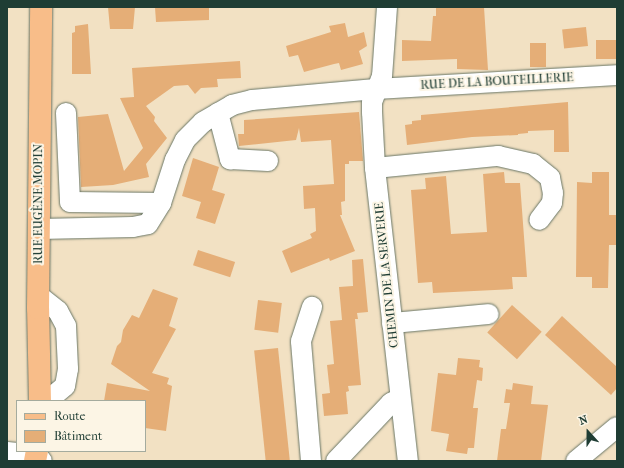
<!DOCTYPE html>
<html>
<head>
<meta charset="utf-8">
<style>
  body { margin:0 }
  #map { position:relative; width:624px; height:468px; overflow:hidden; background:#f2e1c3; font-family:"IM FELL French Canon",serif }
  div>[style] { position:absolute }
  .building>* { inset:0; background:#e5ae77; transform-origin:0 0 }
  .roads { filter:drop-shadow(0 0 1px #697666) drop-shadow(0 0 1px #697666) }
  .minor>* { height:20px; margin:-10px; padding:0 10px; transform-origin:10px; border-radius:10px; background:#fff }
  .major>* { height:22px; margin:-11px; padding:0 11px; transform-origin:11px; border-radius:11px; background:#f8bd89 }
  span { translate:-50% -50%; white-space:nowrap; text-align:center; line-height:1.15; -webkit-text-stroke:4px #fcf5e5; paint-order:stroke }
  .street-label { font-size:12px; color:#1f3d34 }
  .frame { position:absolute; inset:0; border:8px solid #1f3d34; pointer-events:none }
  .legend { position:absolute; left:16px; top:400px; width:130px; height:52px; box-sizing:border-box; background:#fcf5e5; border:1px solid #a4ab9e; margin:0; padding:5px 7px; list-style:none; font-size:12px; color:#1f3d34 }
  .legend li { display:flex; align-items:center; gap:8px; height:20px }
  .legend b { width:20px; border:1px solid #a4ab9e }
  .north { position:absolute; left:568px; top:412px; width:40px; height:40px; -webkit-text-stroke:3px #fcf5e5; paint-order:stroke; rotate:339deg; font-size:11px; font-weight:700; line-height:16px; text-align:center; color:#1f3d34 }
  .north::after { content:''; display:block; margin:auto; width:14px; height:18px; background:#1f3d34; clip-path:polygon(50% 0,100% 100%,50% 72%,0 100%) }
</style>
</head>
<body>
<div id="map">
  <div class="building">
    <div style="clip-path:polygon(108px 7px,135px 7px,133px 29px,110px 29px)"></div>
    <div style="clip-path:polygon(155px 7px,209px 7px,209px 20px,156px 22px)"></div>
    <div style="clip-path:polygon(436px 7px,484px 7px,488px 70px,457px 69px,457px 59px,402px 61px,402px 40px,431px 41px,433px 16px,436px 16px)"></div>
    <div style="clip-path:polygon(345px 23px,348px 37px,364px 32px,367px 46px,359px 51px,363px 64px,341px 70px,339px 63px,334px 64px,304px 72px,298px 55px,289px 57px,286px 46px,331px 32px,329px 26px)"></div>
    <div style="clip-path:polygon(88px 24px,91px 74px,72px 74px,72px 33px,75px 32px,75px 26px)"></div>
    <div style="left:586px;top:27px;width:19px;height:24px;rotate:84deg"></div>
    <div style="left:617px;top:40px;width:19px;height:21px;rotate:90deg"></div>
    <div style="left:530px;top:43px;width:16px;height:24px"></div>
    <div style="clip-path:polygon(240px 61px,241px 78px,217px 79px,218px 87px,201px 88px,195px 94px,188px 85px,174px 86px,146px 106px,155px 117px,154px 121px,167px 138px,146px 164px,149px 177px,113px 185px,81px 187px,78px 117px,108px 114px,124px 171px,143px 148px,120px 98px,134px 97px,132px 68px)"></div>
    <div style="clip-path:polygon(568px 102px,569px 152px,554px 152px,554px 130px,528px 131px,528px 133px,518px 134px,518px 135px,472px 137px,407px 145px,405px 125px,412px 124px,412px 121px,421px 120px,421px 115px)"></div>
    <div style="clip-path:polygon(359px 112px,363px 161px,349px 161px,349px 164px,345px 164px,345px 201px,341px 202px,342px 215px,340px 215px,355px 251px,330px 261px,329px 258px,291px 273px,282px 251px,312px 238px,310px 234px,316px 231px,315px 208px,304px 209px,303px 186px,334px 184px,331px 140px,301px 142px,299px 128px,296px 140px,239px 146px,238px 134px,244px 134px,244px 120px)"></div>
    <div style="clip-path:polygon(193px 158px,219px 167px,212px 190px,225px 194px,215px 224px,196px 218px,201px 202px,182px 196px)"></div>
    <div style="clip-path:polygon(504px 172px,505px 183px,520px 183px,527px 277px,512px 277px,513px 289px,433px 293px,432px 282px,418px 283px,411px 190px,426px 189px,425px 178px,446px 176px,451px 234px,487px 232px,483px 174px)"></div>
    <div style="clip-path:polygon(592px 172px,609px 172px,609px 215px,617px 215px,617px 245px,609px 245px,608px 288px,592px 288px,592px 277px,576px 277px,577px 182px,592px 183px)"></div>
    <div style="left:198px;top:250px;width:39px;height:16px;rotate:18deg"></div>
    <div style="clip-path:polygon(363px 259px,368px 312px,357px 313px,358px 319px,355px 319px,361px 385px,348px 386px,349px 391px,346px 392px,348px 414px,324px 416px,322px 394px,330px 393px,327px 365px,334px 364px,330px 321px,342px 320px,339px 287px,353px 286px,352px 260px)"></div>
    <div style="clip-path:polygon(153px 289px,178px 298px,169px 326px,176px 329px,152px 373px,169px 378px,167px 384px,172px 386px,166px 431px,145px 428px,145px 401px,104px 401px,107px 383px,150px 391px,111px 364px,117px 346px,121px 342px,123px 330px,132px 315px,139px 318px)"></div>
    <div style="left:258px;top:300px;width:24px;height:30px;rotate:7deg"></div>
    <div style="left:512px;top:305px;width:40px;height:37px;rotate:42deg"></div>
    <div style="clip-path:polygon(562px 316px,617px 367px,617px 388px,611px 395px,545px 335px)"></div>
    <div style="left:278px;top:348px;width:114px;height:24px;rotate:84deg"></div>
    <div style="clip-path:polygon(458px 358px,480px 360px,479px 367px,483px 368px,482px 381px,477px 380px,473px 408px,478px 408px,474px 448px,468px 448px,467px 454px,446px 451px,449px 434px,431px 431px,438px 373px,456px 375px)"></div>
    <div style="clip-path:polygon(513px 383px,533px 386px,531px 404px,548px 405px,541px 461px,497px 461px,501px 429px,506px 429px,510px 403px,504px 403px,506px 389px,512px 390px)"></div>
  </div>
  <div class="roads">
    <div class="minor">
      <div style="left:387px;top:7px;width:69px;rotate:94.1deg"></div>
      <div style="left:382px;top:76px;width:28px;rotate:111deg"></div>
      <div style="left:372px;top:102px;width:10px;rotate:90deg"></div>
      <div style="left:372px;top:112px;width:56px;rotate:86.9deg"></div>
      <div style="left:375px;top:168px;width:295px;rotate:83.6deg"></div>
      <div style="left:66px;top:113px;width:89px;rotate:87.4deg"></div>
      <div style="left:70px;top:202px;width:91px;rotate:0.6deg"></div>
      <div style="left:218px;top:113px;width:48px;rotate:75.4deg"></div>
      <div style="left:230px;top:159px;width:38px;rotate:3deg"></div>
      <div style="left:375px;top:168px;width:124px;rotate:-5.6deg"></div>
      <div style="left:498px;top:156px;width:36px;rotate:13deg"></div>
      <div style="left:533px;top:164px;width:22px;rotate:39deg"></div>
      <div style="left:550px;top:178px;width:15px;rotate:79deg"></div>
      <div style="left:553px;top:193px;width:10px;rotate:96deg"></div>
      <div style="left:552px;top:203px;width:21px;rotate:127deg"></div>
      <div style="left:39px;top:229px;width:94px;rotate:-1.2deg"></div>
      <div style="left:133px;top:227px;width:15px;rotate:-11deg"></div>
      <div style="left:148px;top:224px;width:25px;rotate:-58deg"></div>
      <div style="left:161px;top:203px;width:45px;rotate:-72deg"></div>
      <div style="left:175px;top:160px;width:22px;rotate:-63deg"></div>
      <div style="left:185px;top:140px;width:25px;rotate:-45deg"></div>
      <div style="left:203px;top:122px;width:34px;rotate:-30deg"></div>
      <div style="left:232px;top:105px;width:21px;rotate:-14deg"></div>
      <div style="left:252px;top:100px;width:124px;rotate:-5.1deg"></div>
      <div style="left:376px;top:89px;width:241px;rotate:-3.3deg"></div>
      <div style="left:39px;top:296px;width:24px;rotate:38deg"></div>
      <div style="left:58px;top:311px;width:17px;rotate:62deg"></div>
      <div style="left:66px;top:326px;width:43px;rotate:87.3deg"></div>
      <div style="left:68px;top:369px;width:17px;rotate:100deg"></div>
      <div style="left:65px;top:386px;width:23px;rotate:140deg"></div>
      <div style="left:392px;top:323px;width:97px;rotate:-5.3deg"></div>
      <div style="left:7px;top:452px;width:29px;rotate:6deg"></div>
      <div style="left:36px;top:455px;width:8px;rotate:45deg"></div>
      <div style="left:311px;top:461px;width:120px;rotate:-94.8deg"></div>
      <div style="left:301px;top:341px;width:36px;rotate:-72deg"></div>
      <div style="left:336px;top:461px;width:80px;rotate:-46.5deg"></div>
      <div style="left:391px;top:403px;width:10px;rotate:-29deg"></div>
      <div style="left:576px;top:461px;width:53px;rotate:-39.7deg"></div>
    </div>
    <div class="major">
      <div style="left:40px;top:401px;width:93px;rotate:-91.2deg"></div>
      <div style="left:38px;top:308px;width:301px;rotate:-89.4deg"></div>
      <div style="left:35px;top:461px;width:10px;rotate:-79deg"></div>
    </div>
  </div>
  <div class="street-label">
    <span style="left:497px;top:82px;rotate:-3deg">RUE DE LA BOUTEILLERIE</span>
    <span style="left:39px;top:204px;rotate:-90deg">RUE EUGÈNE MOPIN</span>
    <span style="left:387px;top:275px;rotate:-96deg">CHEMIN DE LA SERVERIE</span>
  </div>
  <div class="frame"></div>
  <ul class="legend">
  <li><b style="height:5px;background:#f8bd89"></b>Route</li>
  <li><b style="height:11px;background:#e5ae77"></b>Bâtiment</li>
  </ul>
  <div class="north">N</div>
</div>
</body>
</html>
